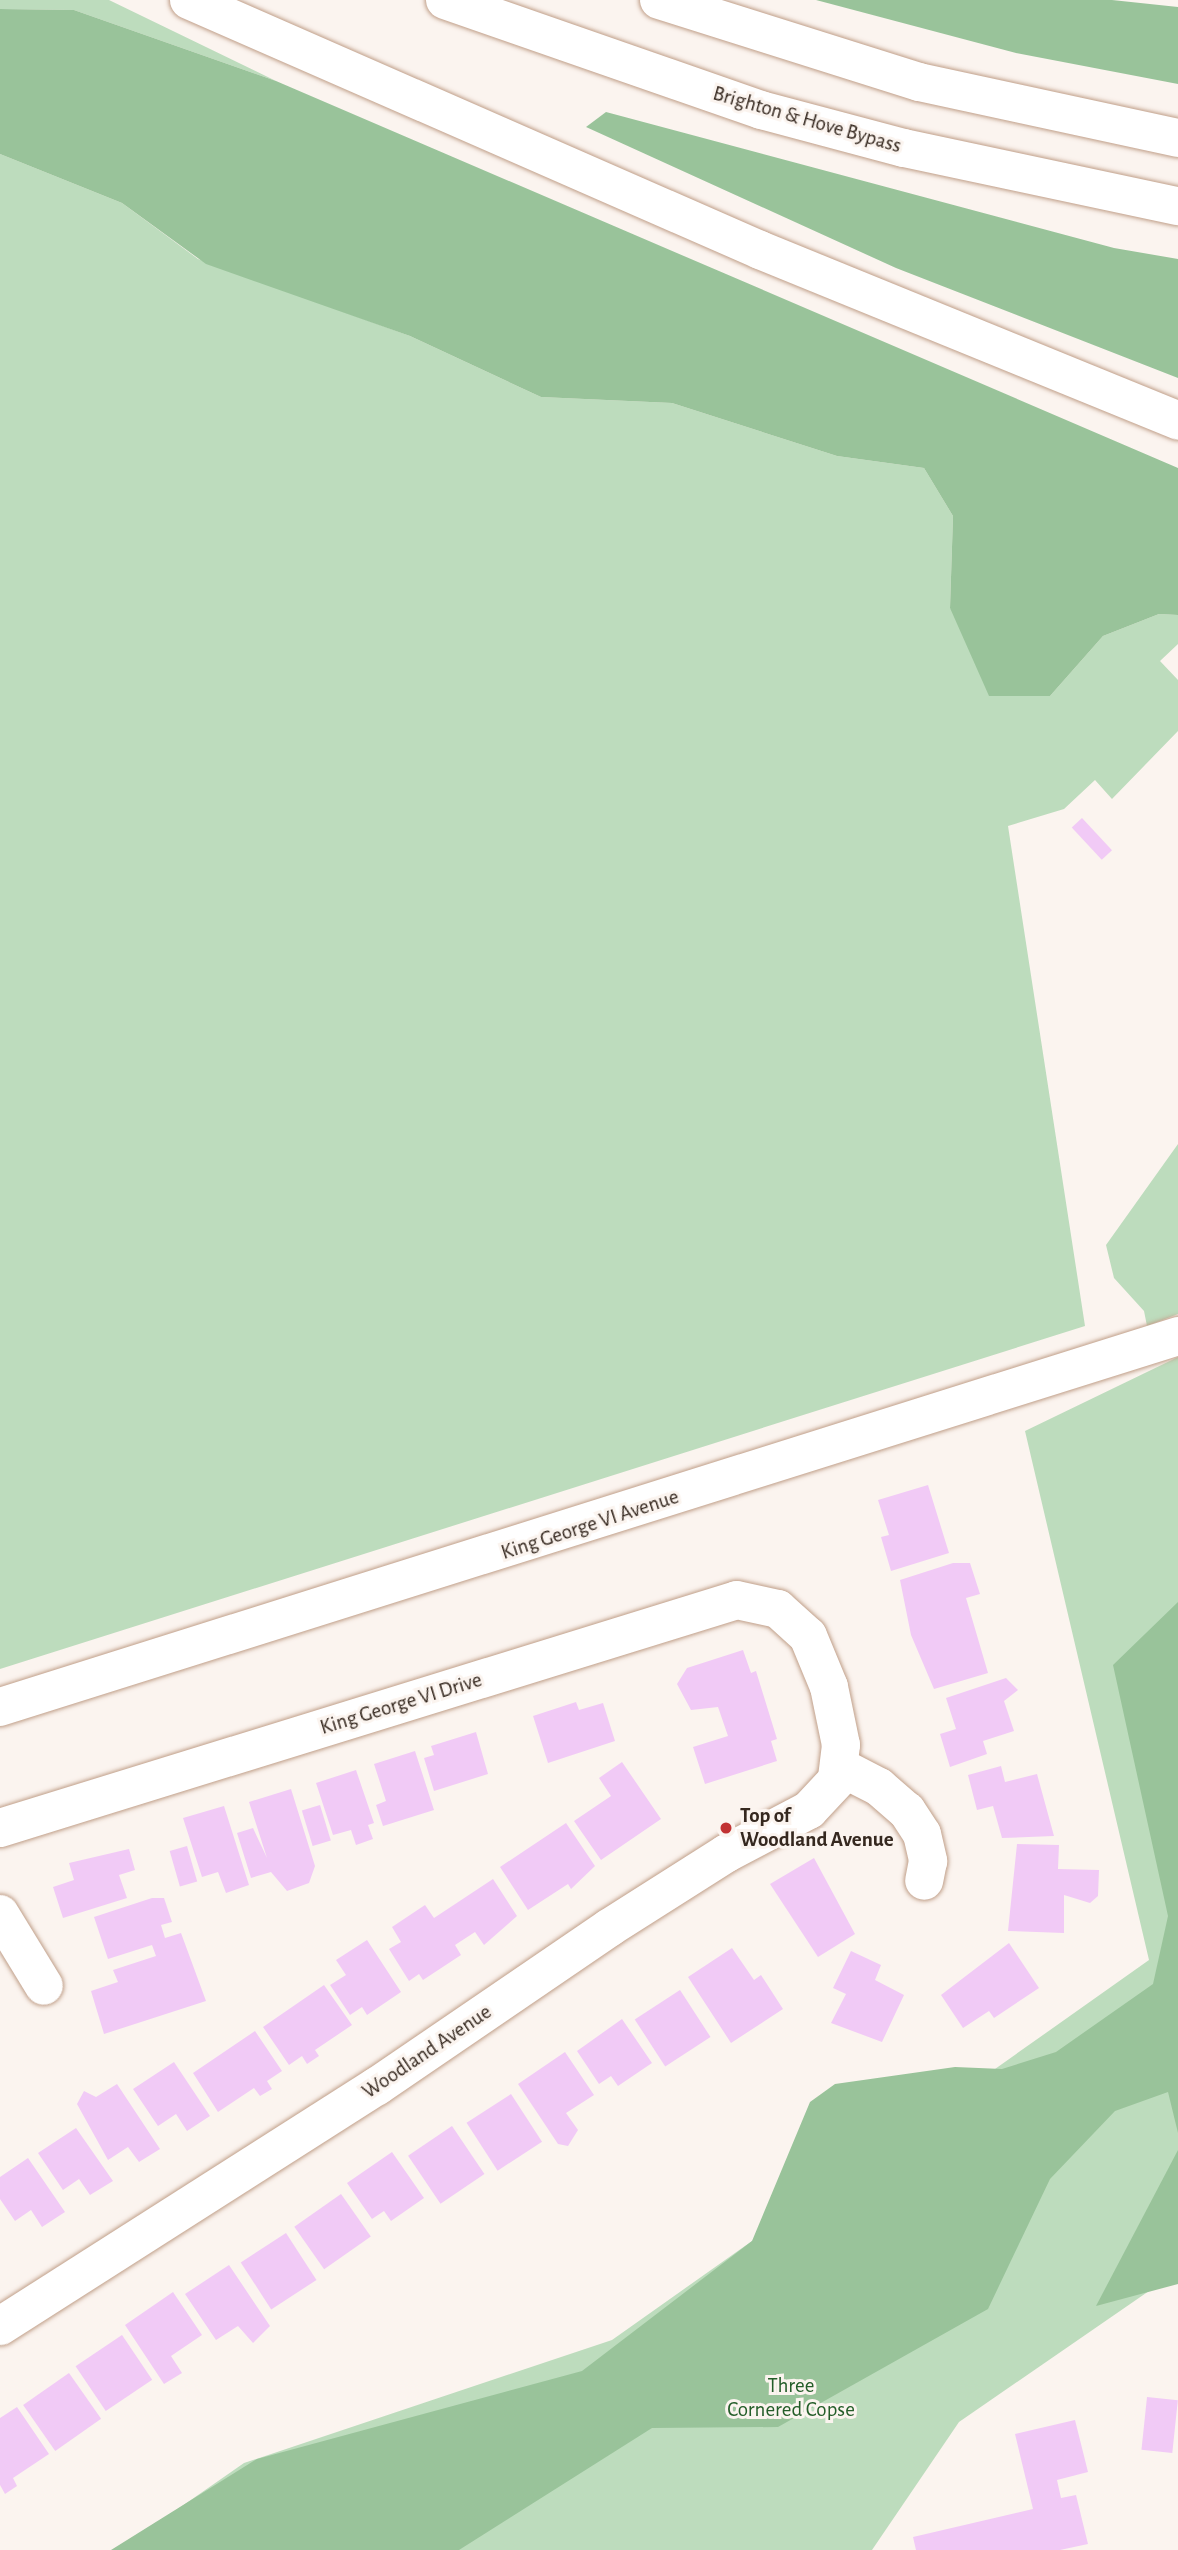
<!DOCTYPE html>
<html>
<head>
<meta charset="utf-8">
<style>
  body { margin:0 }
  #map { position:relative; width:1178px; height:2550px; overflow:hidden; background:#fbf4ef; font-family:"Alegreya Sans",sans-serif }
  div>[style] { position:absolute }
  .green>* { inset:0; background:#bddcbd }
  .forest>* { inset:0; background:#99c39a }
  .building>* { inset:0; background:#f1caf6; transform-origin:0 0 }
  .roads { filter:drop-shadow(0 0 2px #c09f89) drop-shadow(0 0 2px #c09f89) }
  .street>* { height:38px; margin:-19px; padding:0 19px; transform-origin:19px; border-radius:19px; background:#fff }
  .primary>* { height:38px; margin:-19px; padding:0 19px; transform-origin:19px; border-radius:19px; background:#fff }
  .highway>* { height:38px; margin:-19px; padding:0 19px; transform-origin:19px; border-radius:19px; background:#fff }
  .dots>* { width:19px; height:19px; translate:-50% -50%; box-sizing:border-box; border:4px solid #fbf4ef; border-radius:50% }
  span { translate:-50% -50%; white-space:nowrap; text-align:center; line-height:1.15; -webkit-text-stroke:6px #fbf4ef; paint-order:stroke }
  .street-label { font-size:21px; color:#35281f }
  .poi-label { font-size:21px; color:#35281f; font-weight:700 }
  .left { translate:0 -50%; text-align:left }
  .park-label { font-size:21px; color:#235d28 }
</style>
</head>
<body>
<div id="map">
  <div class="green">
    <div style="clip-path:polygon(0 0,109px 0,276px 81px,74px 10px,0 9px)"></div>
    <div style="clip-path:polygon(0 154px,122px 203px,198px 259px,410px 336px,541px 397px,672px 403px,837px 456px,924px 468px,953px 516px,950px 608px,1050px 696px,1103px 636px,1159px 614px,1178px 615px,1178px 644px,1160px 661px,1178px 680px,1178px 731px,1112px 799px,1095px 780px,1064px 809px,1008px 826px,1085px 1326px,0 1669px)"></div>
    <div style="clip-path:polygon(1178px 1144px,1178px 1314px,1147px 1326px,1144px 1311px,1114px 1278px,1106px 1245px)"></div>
    <div style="clip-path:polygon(1178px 1357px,1178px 2271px,959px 2422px,872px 2550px,119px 2550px,244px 2463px,612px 2340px,1149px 1960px,1025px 1431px)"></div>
  </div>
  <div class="forest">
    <div style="clip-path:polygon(816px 0,1112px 0,1178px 7px,1178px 84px,1016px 53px)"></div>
    <div style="clip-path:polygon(0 9px,74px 10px,276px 81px,1178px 468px,1178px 615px,1159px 614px,1103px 636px,1050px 696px,989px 696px,950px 608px,953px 516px,924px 468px,837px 456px,672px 403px,541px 397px,410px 336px,206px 264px,122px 203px,0 154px)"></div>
    <div style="clip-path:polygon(606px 112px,1114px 248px,1178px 259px,1178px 378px,896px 268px,586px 127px)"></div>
    <div style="clip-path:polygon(1178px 1602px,1178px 2133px,1168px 2092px,1115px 2111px,1050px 2179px,988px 2309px,778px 2427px,652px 2428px,459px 2550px,111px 2550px,257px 2459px,582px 2371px,752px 2241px,810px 2102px,835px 2084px,955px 2067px,1002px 2069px,1056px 2052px,1153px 1984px,1168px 1916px,1113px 1665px)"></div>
    <div style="clip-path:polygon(1178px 2150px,1178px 2284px,1096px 2306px)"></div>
  </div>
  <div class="building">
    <div style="left:1082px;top:818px;width:44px;height:14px;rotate:47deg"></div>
    <div style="clip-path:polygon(928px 1485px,949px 1553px,891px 1571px,881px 1537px,889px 1535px,878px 1500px)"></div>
    <div style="clip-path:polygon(953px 1563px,970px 1563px,980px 1594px,966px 1598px,988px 1673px,934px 1689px,911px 1635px,900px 1580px)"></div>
    <div style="clip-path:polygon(743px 1650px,751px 1673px,756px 1671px,777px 1739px,771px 1741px,777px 1761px,705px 1784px,693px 1747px,728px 1736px,718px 1707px,691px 1710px,677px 1684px,687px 1668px)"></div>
    <div style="clip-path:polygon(1006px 1678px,1018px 1690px,1004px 1701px,1014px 1731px,983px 1741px,987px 1754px,950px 1767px,940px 1734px,956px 1729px,946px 1698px)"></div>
    <div style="clip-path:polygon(576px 1702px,579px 1710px,603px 1703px,615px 1741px,548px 1763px,533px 1716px)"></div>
    <div style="clip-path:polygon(476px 1732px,488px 1774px,434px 1791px,424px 1758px,434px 1755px,431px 1746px)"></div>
    <div style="clip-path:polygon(415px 1751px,434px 1810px,383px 1826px,376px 1805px,386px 1801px,374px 1764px)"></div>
    <div style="clip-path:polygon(622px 1762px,661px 1819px,601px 1860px,574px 1821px,611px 1796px,599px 1778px)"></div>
    <div style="clip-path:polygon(1001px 1766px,1005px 1782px,1037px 1774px,1054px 1836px,1002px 1838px,993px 1806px,977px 1810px,968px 1775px)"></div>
    <div style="clip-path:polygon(356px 1770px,374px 1823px,368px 1825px,373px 1839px,356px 1845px,351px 1830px,333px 1835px,316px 1783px)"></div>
    <div style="clip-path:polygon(291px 1789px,315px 1866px,309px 1883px,287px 1891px,271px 1872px,251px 1878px,237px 1833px,253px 1828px,267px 1858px,249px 1802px)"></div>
    <div style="left:320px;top:1805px;width:37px;height:19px;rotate:73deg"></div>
    <div style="clip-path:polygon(224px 1806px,249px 1885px,226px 1893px,218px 1872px,202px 1877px,183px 1818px)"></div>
    <div style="clip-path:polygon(566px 1823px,595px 1866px,571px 1889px,568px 1884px,528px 1910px,500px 1867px)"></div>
    <div style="clip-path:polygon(1017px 1844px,1059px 1845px,1058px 1869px,1099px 1870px,1098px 1896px,1090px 1903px,1064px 1895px,1064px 1933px,1008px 1931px)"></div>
    <div style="left:187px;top:1846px;width:37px;height:18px;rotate:74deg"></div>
    <div style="clip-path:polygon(129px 1849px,135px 1870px,119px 1875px,127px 1898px,63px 1918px,53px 1887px,74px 1880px,69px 1863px)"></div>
    <div style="clip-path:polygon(814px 1858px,855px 1934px,818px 1957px,770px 1884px)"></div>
    <div style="clip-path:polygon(493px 1879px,517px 1916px,484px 1945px,475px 1932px,455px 1945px,461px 1955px,423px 1980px,419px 1974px,409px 1981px,389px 1949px,401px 1942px,392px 1927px,425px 1905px,434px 1918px)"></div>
    <div style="clip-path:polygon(152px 1898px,164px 1898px,172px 1922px,161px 1925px,165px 1938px,181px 1933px,206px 2001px,104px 2034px,91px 1991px,118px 1982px,113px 1970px,156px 1956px,152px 1945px,108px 1959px,94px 1917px)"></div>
    <div style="clip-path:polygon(367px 1940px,401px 1992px,367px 2015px,362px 2007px,350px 2015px,330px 1985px,346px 1975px,336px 1960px)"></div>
    <div style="clip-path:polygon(1009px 1943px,1039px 1988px,994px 2018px,989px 2011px,963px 2028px,941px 1995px)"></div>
    <div style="clip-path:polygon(732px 1948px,754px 1980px,761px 1975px,783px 2009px,731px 2043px,688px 1977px)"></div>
    <div style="clip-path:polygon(851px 1951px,881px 1965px,875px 1980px,904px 1995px,882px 2042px,831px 2023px,846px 1994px,833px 1988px)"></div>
    <div style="clip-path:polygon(324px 1985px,352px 2025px,315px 2050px,319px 2056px,307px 2064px,302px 2056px,289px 2065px,263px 2027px)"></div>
    <div style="left:680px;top:1990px;width:56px;height:54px;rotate:57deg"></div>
    <div style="clip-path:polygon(622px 2019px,652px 2063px,618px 2086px,611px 2076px,599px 2084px,577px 2051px)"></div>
    <div style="clip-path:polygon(255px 2031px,282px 2071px,267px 2081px,272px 2089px,260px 2096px,254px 2088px,218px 2112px,193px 2073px)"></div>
    <div style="clip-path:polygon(565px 2052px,594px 2095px,566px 2113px,578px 2130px,568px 2146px,558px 2144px,518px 2084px)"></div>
    <div style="clip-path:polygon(174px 2062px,210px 2116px,187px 2131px,176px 2114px,158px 2126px,133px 2089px)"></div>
    <div style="clip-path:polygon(117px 2084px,160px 2149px,139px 2162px,128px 2147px,108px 2160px,77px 2104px,84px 2091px,96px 2097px)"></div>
    <div style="left:511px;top:2094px;width:57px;height:53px;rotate:57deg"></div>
    <div style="left:452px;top:2126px;width:58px;height:53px;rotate:56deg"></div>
    <div style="clip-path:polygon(76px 2128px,113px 2181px,90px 2195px,79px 2179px,63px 2190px,38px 2153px)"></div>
    <div style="clip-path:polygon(392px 2152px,424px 2198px,391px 2221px,384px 2211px,372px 2219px,347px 2183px)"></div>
    <div style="clip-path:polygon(28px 2158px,65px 2212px,42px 2227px,31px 2210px,15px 2221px,0 2199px,0 2177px)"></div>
    <div style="left:341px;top:2194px;width:52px;height:57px;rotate:55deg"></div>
    <div style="left:286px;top:2233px;width:56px;height:54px;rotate:57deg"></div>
    <div style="clip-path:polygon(229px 2265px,270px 2326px,253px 2343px,238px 2326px,216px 2340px,185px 2294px)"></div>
    <div style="clip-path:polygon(173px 2292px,202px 2335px,171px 2356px,182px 2373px,164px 2384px,125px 2325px)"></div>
    <div style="left:122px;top:2335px;width:54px;height:56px;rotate:56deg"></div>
    <div style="left:69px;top:2373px;width:56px;height:56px;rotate:55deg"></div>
    <div style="left:1147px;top:2397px;width:31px;height:53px;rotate:6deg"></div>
    <div style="clip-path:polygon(17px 2407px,49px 2454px,13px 2478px,17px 2486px,5px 2494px,0 2485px,0 2418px)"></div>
    <div style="clip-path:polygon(1075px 2420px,1088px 2472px,1057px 2480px,1061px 2498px,1076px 2495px,1088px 2544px,1060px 2550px,916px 2550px,913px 2537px,1033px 2509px,1015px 2434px)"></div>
  </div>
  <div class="roads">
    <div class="street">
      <div style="left:842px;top:1768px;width:42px;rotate:27.2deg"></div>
      <div style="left:879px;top:1787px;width:37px;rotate:41deg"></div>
      <div style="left:907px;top:1811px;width:27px;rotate:57deg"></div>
      <div style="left:922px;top:1834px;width:28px;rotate:77deg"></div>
      <div style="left:928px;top:1861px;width:20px;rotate:101deg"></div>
      <div style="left:0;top:1828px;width:771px;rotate:-17.19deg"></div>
      <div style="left:737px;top:1600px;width:42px;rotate:12.4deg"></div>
      <div style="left:778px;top:1609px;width:40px;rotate:42deg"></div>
      <div style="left:808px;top:1636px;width:55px;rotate:67.6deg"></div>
      <div style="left:829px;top:1687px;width:59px;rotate:78.3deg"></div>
      <div style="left:841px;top:1745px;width:35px;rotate:97deg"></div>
      <div style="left:837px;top:1780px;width:41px;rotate:133deg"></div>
      <div style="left:809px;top:1810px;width:93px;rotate:152.3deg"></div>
      <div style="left:727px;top:1853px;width:140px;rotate:147.6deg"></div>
      <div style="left:609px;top:1928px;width:281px;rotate:145.7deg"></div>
      <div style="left:377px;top:2086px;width:447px;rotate:147.5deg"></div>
      <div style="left:0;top:1914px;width:84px;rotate:58.6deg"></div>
    </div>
    <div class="primary">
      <div style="left:0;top:1707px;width:1235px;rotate:-17.48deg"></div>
    </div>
    <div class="highway">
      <div style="left:189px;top:0;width:623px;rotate:23.65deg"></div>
      <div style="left:760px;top:250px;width:452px;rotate:22.2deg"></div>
      <div style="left:445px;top:0;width:335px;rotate:19.2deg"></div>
      <div style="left:761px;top:110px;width:148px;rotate:14.9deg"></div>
      <div style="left:904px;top:148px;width:280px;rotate:12deg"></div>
      <div style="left:659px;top:0;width:273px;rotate:17.5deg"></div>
      <div style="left:919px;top:82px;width:265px;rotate:12.2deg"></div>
    </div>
  </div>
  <div class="dots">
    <div style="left:726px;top:1828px;background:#c13233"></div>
  </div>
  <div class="street-label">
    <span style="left:807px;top:120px;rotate:16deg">Brighton &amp; Hove Bypass</span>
    <span style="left:590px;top:1525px;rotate:-18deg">King George VI Avenue</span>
    <span style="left:401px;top:1704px;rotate:-17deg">King George VI Drive</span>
    <span style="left:427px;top:2052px;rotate:-34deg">Woodland Avenue</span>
  </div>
  <div class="poi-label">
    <span class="left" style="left:740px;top:1828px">Top of<br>Woodland Avenue</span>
  </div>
  <div class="park-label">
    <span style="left:791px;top:2398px">Three<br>Cornered Copse</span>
  </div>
</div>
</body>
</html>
